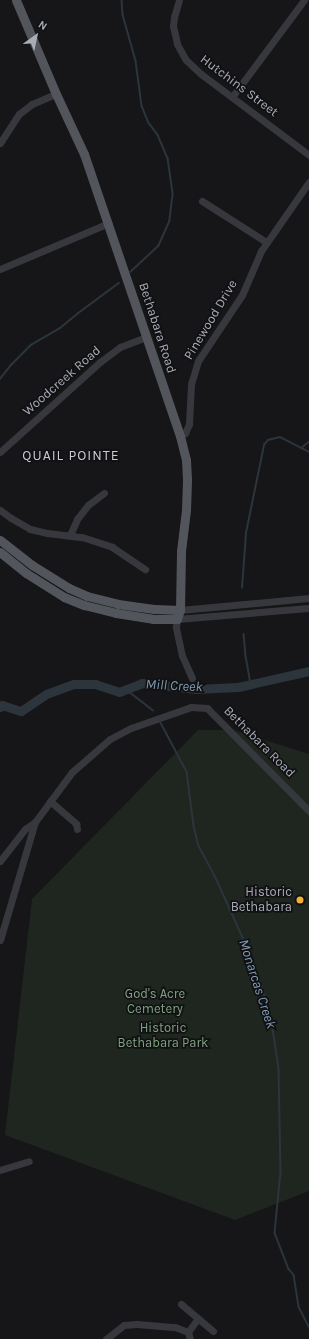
<!DOCTYPE html>
<html>
<head>
<meta charset="utf-8">
<style>
  body { margin:0 }
  #map { position:relative; width:309px; height:1339px; overflow:hidden; background:#161618; font-family:Karla,sans-serif }
  div>[style] { position:absolute }
  .green>* { inset:0; background:#1e261f }
  .stream>* { height:1.5px; margin:-0.75px; padding:0 0.75px; transform-origin:0.75px; border-radius:0.75px; background:#2c353c }
  .river>* { height:9px; margin:-4.5px; padding:0 4.5px; transform-origin:4.5px; border-radius:4.5px; background:#2c353c }
  .minor>* { height:7px; margin:-3.5px; padding:0 3.5px; transform-origin:3.5px; border-radius:3.5px; background:#37383d }
  .major>* { height:9px; margin:-4.5px; padding:0 4.5px; transform-origin:4.5px; border-radius:4.5px; background:#53555c }
  .dots>* { width:11px; height:11px; translate:-50% -50%; box-sizing:border-box; border:2px solid #111113; border-radius:50% }
  span { translate:-50% -50%; white-space:nowrap; text-align:center; line-height:1.15; -webkit-text-stroke:3.5px #111113; paint-order:stroke }
  .street-label { font-size:13px; color:#a8adb8 }
  .poi-label { font-size:13px; color:#a8adb8 }
  .right { translate:-100% -50%; text-align:right }
  .park-label { font-size:13px; color:#7fa381 }
  .neighbourhood-label { font-size:14px; color:#c9ccd4; letter-spacing:1px }
  .water-label { font-size:14px; color:#7f9bb3; font-style:italic }
  .north { position:absolute; left:16px; top:16px; width:40px; height:40px; -webkit-text-stroke:3px #111113; paint-order:stroke; rotate:33deg; font-size:11px; font-weight:700; line-height:16px; text-align:center; color:#a8adb8 }
  .north::after { content:''; display:block; margin:auto; width:14px; height:18px; background:#a8adb8; clip-path:polygon(50% 0,100% 100%,50% 72%,0 100%) }
</style>
</head>
<body>
<div id="map">
  <div class="green">
    <div style="clip-path:polygon(198px 730px,233px 730px,309px 754px,309px 1191px,235px 1220px,5px 1135px,32px 899px)"></div>
  </div>
  <div class="stream">
    <div style="left:122px;top:0;width:15px;rotate:86deg"></div>
    <div style="left:123px;top:15px;width:48px;rotate:74.2deg"></div>
    <div style="left:136px;top:61px;width:45px;rotate:82.4deg"></div>
    <div style="left:142px;top:106px;width:18px;rotate:68deg"></div>
    <div style="left:149px;top:123px;width:15px;rotate:53deg"></div>
    <div style="left:158px;top:135px;width:25px;rotate:67deg"></div>
    <div style="left:168px;top:158px;width:37px;rotate:82deg"></div>
    <div style="left:173px;top:195px;width:26px;rotate:97deg"></div>
    <div style="left:170px;top:221px;width:27px;rotate:114deg"></div>
    <div style="left:159px;top:246px;width:38px;rotate:137deg"></div>
    <div style="left:0;top:379px;width:18px;rotate:-52deg"></div>
    <div style="left:11px;top:365px;width:28px;rotate:-45deg"></div>
    <div style="left:31px;top:345px;width:34px;rotate:-30deg"></div>
    <div style="left:60px;top:328px;width:22px;rotate:-39deg"></div>
    <div style="left:77px;top:314px;width:52px;rotate:-36.4deg"></div>
    <div style="left:301px;top:448px;width:10px;rotate:-37deg"></div>
    <div style="left:242px;top:588px;width:55px;rotate:-85.8deg"></div>
    <div style="left:246px;top:533px;width:90px;rotate:-78.4deg"></div>
    <div style="left:264px;top:445px;width:6px;rotate:-51deg"></div>
    <div style="left:268px;top:440px;width:12px;rotate:-14deg"></div>
    <div style="left:280px;top:437px;width:33px;rotate:27deg"></div>
    <div style="left:244px;top:634px;width:22px;rotate:85deg"></div>
    <div style="left:246px;top:656px;width:28px;rotate:80deg"></div>
    <div style="left:127px;top:690px;width:33px;rotate:38deg"></div>
    <div style="left:161px;top:723px;width:55px;rotate:62deg"></div>
    <div style="left:187px;top:772px;width:54px;rotate:82.6deg"></div>
    <div style="left:194px;top:826px;width:21px;rotate:76deg"></div>
    <div style="left:199px;top:846px;width:36px;rotate:62deg"></div>
    <div style="left:216px;top:878px;width:70px;rotate:65.6deg"></div>
    <div style="left:245px;top:942px;width:48px;rotate:69.3deg"></div>
    <div style="left:262px;top:987px;width:36px;rotate:74deg"></div>
    <div style="left:272px;top:1022px;width:48px;rotate:81.5deg"></div>
    <div style="left:279px;top:1069px;width:103px;rotate:88.9deg"></div>
    <div style="left:281px;top:1172px;width:61px;rotate:95.6deg"></div>
    <div style="left:275px;top:1233px;width:39px;rotate:69deg"></div>
    <div style="left:289px;top:1269px;width:8px;rotate:50deg"></div>
    <div style="left:294px;top:1275px;width:32px;rotate:81deg"></div>
    <div style="left:299px;top:1307px;width:22px;rotate:63deg"></div>
  </div>
  <div class="river">
    <div style="left:0;top:707px;width:3px;rotate:-45deg"></div>
    <div style="left:2px;top:705px;width:20px;rotate:18deg"></div>
    <div style="left:21px;top:711px;width:30px;rotate:-34deg"></div>
    <div style="left:46px;top:694px;width:30px;rotate:-20deg"></div>
    <div style="left:74px;top:684px;width:21px"></div>
    <div style="left:95px;top:684px;width:25px;rotate:18deg"></div>
    <div style="left:119px;top:692px;width:25px;rotate:-21deg"></div>
    <div style="left:142px;top:683px;width:55px;rotate:6.2deg"></div>
    <div style="left:197px;top:689px;width:20px;rotate:-3deg"></div>
    <div style="left:217px;top:688px;width:21px;rotate:-3deg"></div>
    <div style="left:238px;top:687px;width:73px;rotate:-12.7deg"></div>
  </div>
  <div class="minor">
    <div style="left:179px;top:0;width:18px;rotate:106deg"></div>
    <div style="left:174px;top:17px;width:9px;rotate:96deg"></div>
    <div style="left:173px;top:26px;width:18px;rotate:77deg"></div>
    <div style="left:177px;top:44px;width:18px;rotate:61deg"></div>
    <div style="left:186px;top:60px;width:21px;rotate:43deg"></div>
    <div style="left:201px;top:74px;width:135px;rotate:36.9deg"></div>
    <div style="left:232px;top:97px;width:121px;rotate:-53.4deg"></div>
    <div style="left:0;top:143px;width:35px;rotate:-57deg"></div>
    <div style="left:19px;top:114px;width:16px;rotate:-38deg"></div>
    <div style="left:32px;top:104px;width:26px;rotate:-23deg"></div>
    <div style="left:202px;top:201px;width:76px;rotate:32.6deg"></div>
    <div style="left:0;top:269px;width:118px;rotate:-22.9deg"></div>
    <div style="left:180px;top:436px;width:6px;rotate:-31deg"></div>
    <div style="left:185px;top:433px;width:10px;rotate:-66deg"></div>
    <div style="left:189px;top:424px;width:40px;rotate:-87.1deg"></div>
    <div style="left:191px;top:384px;width:24px;rotate:-73deg"></div>
    <div style="left:198px;top:361px;width:79px;rotate:-56.3deg"></div>
    <div style="left:242px;top:295px;width:48px;rotate:-66.6deg"></div>
    <div style="left:261px;top:251px;width:84px;rotate:-55.2deg"></div>
    <div style="left:0;top:452px;width:135px;rotate:-42deg"></div>
    <div style="left:100px;top:362px;width:25px;rotate:-37deg"></div>
    <div style="left:120px;top:347px;width:28px;rotate:-21deg"></div>
    <div style="left:0;top:510px;width:14px;rotate:36deg"></div>
    <div style="left:11px;top:518px;width:22px;rotate:30deg"></div>
    <div style="left:30px;top:529px;width:17px;rotate:13deg"></div>
    <div style="left:47px;top:533px;width:35px;rotate:7deg"></div>
    <div style="left:82px;top:537px;width:32px;rotate:18deg"></div>
    <div style="left:112px;top:547px;width:40px;rotate:34deg"></div>
    <div style="left:70px;top:535px;width:17px;rotate:-66deg"></div>
    <div style="left:77px;top:519px;width:18px;rotate:-52deg"></div>
    <div style="left:88px;top:505px;width:20px;rotate:-37deg"></div>
    <div style="left:180px;top:610px;width:130px;rotate:-5.3deg"></div>
    <div style="left:192px;top:678px;width:24px;rotate:-114deg"></div>
    <div style="left:182px;top:656px;width:30px;rotate:-102deg"></div>
    <div style="left:176px;top:627px;width:8px;rotate:-83deg"></div>
    <div style="left:177px;top:619px;width:132px;rotate:-4.8deg"></div>
    <div style="left:50px;top:801px;width:35px;rotate:41deg"></div>
    <div style="left:76px;top:824px;width:5px;rotate:79deg"></div>
    <div style="left:0;top:861px;width:41px;rotate:-52deg"></div>
    <div style="left:25px;top:829px;width:12px;rotate:-35deg"></div>
    <div style="left:0;top:940px;width:123px;rotate:-73.5deg"></div>
    <div style="left:35px;top:822px;width:62px;rotate:-53.5deg"></div>
    <div style="left:72px;top:772px;width:50px;rotate:-41deg"></div>
    <div style="left:110px;top:739px;width:24px;rotate:-28deg"></div>
    <div style="left:131px;top:728px;width:64px;rotate:-19.3deg"></div>
    <div style="left:191px;top:707px;width:16px;rotate:4deg"></div>
    <div style="left:207px;top:708px;width:145px;rotate:45.3deg"></div>
    <div style="left:0;top:1170px;width:30px;rotate:-17deg"></div>
    <div style="left:181px;top:1304px;width:42px;rotate:40.2deg"></div>
    <div style="left:188px;top:1332px;width:17px;rotate:-54deg"></div>
    <div style="left:106px;top:1339px;width:23px;rotate:-38deg"></div>
    <div style="left:124px;top:1325px;width:13px;rotate:-4deg"></div>
    <div style="left:137px;top:1324px;width:38px;rotate:5deg"></div>
    <div style="left:175px;top:1327px;width:14px;rotate:21deg"></div>
    <div style="left:188px;top:1332px;width:7px;rotate:74deg"></div>
  </div>
  <div class="major">
    <div style="left:0;top:540px;width:41px;rotate:38deg"></div>
    <div style="left:32px;top:565px;width:44px;rotate:31.9deg"></div>
    <div style="left:69px;top:588px;width:20px;rotate:24deg"></div>
    <div style="left:87px;top:596px;width:32px;rotate:14deg"></div>
    <div style="left:118px;top:604px;width:36px;rotate:8deg"></div>
    <div style="left:154px;top:609px;width:26px;rotate:2deg"></div>
    <div style="left:0;top:552px;width:33px;rotate:39deg"></div>
    <div style="left:26px;top:573px;width:45px;rotate:32.3deg"></div>
    <div style="left:64px;top:597px;width:22px;rotate:22deg"></div>
    <div style="left:84px;top:605px;width:33px;rotate:14deg"></div>
    <div style="left:116px;top:613px;width:37px;rotate:9deg"></div>
    <div style="left:153px;top:619px;width:24px"></div>
    <div style="left:177px;top:619px;width:9px;rotate:-72deg"></div>
    <div style="left:180px;top:610px;width:59px;rotate:-89deg"></div>
    <div style="left:181px;top:551px;width:41px;rotate:-83deg"></div>
    <div style="left:186px;top:510px;width:31px;rotate:-88deg"></div>
    <div style="left:187px;top:479px;width:19px;rotate:-93deg"></div>
    <div style="left:186px;top:460px;width:25px;rotate:-104deg"></div>
    <div style="left:180px;top:436px;width:298px;rotate:-108.8deg"></div>
    <div style="left:84px;top:154px;width:66px;rotate:-115deg"></div>
    <div style="left:56px;top:94px;width:102px;rotate:-113.1deg"></div>
  </div>
  <div class="dots">
    <div style="left:300px;top:900px;background:#f2b134"></div>
  </div>
  <div class="street-label">
    <span style="left:239px;top:86px;rotate:37deg">Hutchins Street</span>
    <span style="left:211px;top:320px;rotate:-59deg">Pinewood Drive</span>
    <span style="left:157px;top:328px;rotate:72deg">Bethabara Road</span>
    <span style="left:62px;top:381px;rotate:-41deg">Woodcreek Road</span>
    <span style="left:259px;top:742px;rotate:45deg">Bethabara Road</span>
  </div>
  <div class="poi-label">
    <span class="right" style="left:292px;top:900px">Historic<br>Bethabara</span>
  </div>
  <div class="park-label">
    <span style="left:155px;top:1002px">God's Acre<br>Cemetery</span>
    <span style="left:163px;top:1036px">Historic<br>Bethabara Park</span>
  </div>
  <div class="neighbourhood-label">
    <span style="left:71px;top:456px">QUAIL POINTE</span>
  </div>
  <div class="water-label">
    <span style="left:174px;top:686px;rotate:3deg">Mill Creek</span>
    <span style="left:257px;top:984px;rotate:72deg">Monarcas Creek</span>
  </div>
  <div class="north">N</div>
</div>
</body>
</html>
